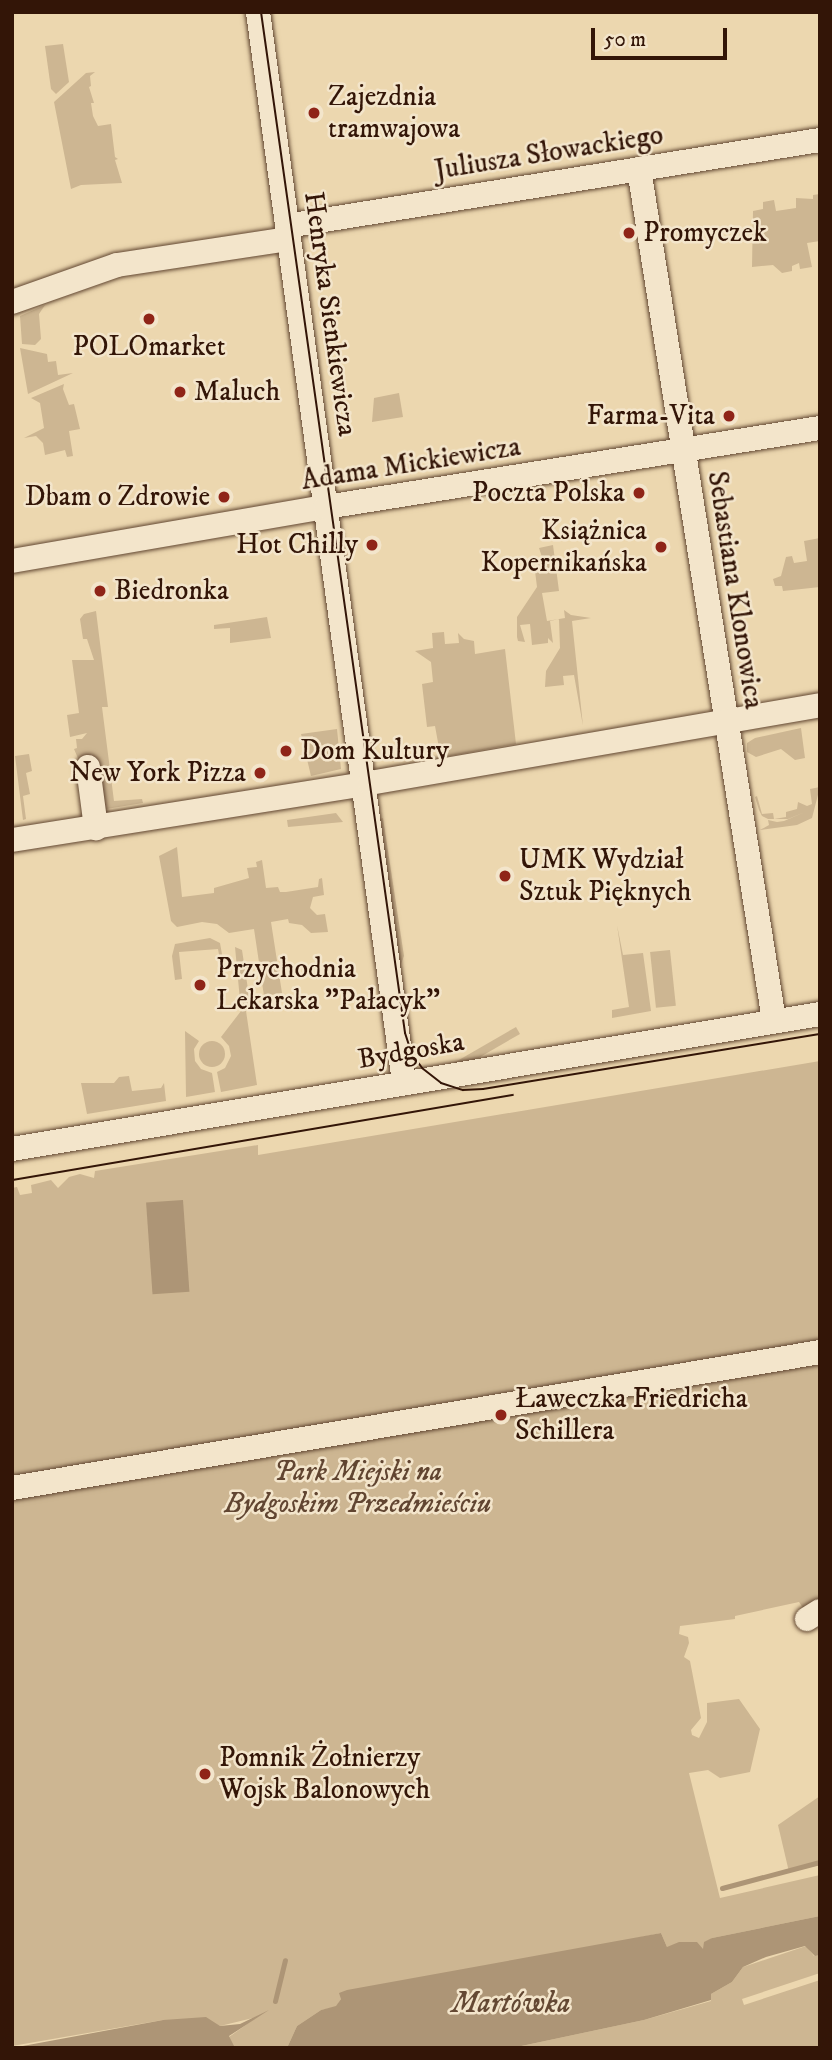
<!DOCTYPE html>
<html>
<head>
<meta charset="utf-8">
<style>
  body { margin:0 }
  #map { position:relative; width:832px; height:2060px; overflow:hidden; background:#ecd7af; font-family:"IM FELL DW Pica",serif }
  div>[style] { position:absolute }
  .green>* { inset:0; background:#cdb692; transform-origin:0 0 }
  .round { border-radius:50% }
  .water>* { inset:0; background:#ad9576; transform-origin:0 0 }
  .stream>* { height:5px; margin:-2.5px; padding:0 2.5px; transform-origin:2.5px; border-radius:2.5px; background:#ad9576 }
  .roads { filter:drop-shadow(0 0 2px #614631) drop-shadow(0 0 2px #614631) }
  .minor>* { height:24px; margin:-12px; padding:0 12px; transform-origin:12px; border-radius:12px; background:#f3e5cb }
  .tram>* { height:2px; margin:-1px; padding:0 1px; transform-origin:1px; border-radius:1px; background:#331507 }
  .dots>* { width:19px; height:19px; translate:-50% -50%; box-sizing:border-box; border:4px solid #f3e5cb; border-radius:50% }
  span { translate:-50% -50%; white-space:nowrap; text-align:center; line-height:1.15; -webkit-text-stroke:5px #f3e5cb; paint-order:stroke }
  .poi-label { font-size:28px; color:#331507 }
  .left { translate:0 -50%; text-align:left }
  .right { translate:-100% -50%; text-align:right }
  .street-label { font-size:28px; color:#331507 }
  .park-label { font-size:28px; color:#614531; font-style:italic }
  .water-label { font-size:30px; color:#644833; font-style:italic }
  .frame { position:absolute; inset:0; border:14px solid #331507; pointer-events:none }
  .scale { position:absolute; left:591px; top:28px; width:136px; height:32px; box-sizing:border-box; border:4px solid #331507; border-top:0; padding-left:9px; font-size:21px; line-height:24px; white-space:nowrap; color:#331507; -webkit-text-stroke:5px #f3e5cb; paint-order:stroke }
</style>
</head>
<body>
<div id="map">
  <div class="green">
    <div style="clip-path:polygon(63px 44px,69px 82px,56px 94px,51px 89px,45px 46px)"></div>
    <div style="clip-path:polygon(95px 72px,90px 76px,91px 86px,89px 87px,94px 103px,91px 103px,93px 116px,98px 126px,111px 124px,115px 157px,118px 159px,115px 160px,122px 183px,81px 185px,71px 189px,54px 102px,86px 73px)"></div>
    <div style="clip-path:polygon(820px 194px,820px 241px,807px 243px,812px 267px,800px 269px,799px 263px,792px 266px,792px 271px,782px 273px,773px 265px,752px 267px,753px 211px,763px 209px,763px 202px,774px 200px,776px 211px,796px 208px,796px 198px,813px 199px,813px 195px)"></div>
    <div style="clip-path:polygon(45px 305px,39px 314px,41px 339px,35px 345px,22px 344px,20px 316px)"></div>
    <div style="clip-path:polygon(20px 348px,47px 354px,48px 362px,56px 361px,58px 375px,73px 373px,28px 394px)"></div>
    <div style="clip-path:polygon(64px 384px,63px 389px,69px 405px,74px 404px,80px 429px,69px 431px,73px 456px,67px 457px,65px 450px,45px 455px,43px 443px,36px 436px,24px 438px,44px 428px,40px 403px,31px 398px)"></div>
    <div style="clip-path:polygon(399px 393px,403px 417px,372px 422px,374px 398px)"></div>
    <div style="clip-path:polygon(820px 538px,820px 587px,783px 591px,782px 586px,775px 586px,773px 579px,781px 576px,786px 557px,792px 556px,794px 563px,807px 561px,804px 541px)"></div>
    <div style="clip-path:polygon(553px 545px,559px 591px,542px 593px,547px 621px,565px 618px,564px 610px,571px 615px,591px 618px,572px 621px,583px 726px,574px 675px,563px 676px,564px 685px,545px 687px,546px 671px,560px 648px,559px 619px,550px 621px,553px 643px,548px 638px,548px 643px,532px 645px,530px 624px,520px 625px,525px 642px,518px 641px,517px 637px,517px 617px,537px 587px,535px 571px,542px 557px,539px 548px)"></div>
    <div style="clip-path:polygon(96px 611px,108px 707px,102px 707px,114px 801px,142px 799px,143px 803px,100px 810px,74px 749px,77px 748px,76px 739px,82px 739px,87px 733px,70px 737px,67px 715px,79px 713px,72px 660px,94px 660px,87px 639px,83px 639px,80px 619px,84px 614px)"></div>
    <div style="clip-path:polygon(267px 617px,271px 638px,230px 643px,230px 628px,214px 629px,214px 625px)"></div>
    <div style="clip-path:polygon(444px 632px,445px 644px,459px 643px,458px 633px,464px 639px,474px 641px,475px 654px,505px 649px,516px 744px,444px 757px,443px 747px,419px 754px,439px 748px,435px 726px,427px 727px,422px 684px,433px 682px,431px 662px,415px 651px,433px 648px,432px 633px)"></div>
    <div style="clip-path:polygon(801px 728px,805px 758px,795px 760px,781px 749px,756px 757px,747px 752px,747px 743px,755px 738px)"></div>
    <div style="clip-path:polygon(337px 729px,341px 769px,311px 776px,301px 734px)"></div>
    <div style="clip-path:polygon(29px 754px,32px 771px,26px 773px,30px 794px,23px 796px,26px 819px,23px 820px,15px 756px)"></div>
    <div style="clip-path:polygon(820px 787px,812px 818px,797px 825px,760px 830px,769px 825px,768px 820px,777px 822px,784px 821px,805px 812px,788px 819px,768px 819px,762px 816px,759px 810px,755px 797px,757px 796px,762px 814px,773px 813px,774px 819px,786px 817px,786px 812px,797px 809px,798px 802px,807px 806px,812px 804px,810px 789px)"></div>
    <div style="clip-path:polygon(336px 813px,343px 822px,288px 827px,287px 820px)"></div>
    <div style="clip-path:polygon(383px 818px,404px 956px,400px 967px,380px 819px)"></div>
    <div style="clip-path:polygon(177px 847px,182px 897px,214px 893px,214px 888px,249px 878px,247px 868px,257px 867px,256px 862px,262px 860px,266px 888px,278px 887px,280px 892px,286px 892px,318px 887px,319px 879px,322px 878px,324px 895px,313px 897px,310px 908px,317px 915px,325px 914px,328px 932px,311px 933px,302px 925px,289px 923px,288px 919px,271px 922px,282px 993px,264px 996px,254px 929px,229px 933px,217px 924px,202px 922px,177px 927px,171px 921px,159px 856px)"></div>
    <div style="clip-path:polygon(617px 925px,623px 955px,643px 953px,651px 1011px,612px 1018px,612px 1010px,629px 1007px)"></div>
    <div style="clip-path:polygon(210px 938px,220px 943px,225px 971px,222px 971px,218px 949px,179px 952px,182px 979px,175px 980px,172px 956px,175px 944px)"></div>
    <div style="clip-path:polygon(235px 947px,242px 950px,251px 1009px,246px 1011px,257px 1085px,221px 1092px,217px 1072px,225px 1068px,231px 1056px,229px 1046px,221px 1037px,241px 1011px)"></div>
    <div style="left:670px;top:950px;width:56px;height:20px;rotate:84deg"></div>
    <div style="left:516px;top:1027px;width:8px;height:85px;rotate:60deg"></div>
    <div style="clip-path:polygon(185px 1031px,199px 1041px,194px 1049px,195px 1061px,201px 1069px,212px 1073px,215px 1092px,186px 1097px)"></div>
    <div class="round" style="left:199px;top:1041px;width:26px;height:26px"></div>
    <div style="clip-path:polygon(820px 1061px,820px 1601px,805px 1611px,799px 1602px,735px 1616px,735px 1619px,680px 1626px,679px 1634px,688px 1637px,689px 1643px,684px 1657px,690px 1661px,701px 1718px,691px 1730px,692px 1735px,699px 1738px,707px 1722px,707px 1703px,739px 1699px,760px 1729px,750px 1772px,720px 1778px,708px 1770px,689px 1773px,720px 1898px,820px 1875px,820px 1916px,712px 1938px,703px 1950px,667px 1947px,661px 1933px,341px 1999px,336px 2007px,321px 2010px,297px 2026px,287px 2048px,232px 2046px,229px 2037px,257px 2017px,220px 2026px,163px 2020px,12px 2046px,12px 1188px,17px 1187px,20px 1195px,32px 1193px,31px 1185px,51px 1180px,58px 1188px,69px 1177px,80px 1174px,94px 1178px,95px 1171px,258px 1145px,258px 1155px)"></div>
    <div style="clip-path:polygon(129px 1076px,132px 1091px,161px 1088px,164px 1083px,166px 1101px,87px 1114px,81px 1083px,114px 1083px,119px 1077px)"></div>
    <div style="clip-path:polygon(820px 1796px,820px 1865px,789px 1872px,778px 1825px)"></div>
    <div style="clip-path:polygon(806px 1946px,814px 1956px,820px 1955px,820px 1973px,742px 1999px,744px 2005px,820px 1980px,820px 2048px,512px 2048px,644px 2020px,711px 2001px,711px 1994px,732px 1982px,743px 1967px)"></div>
  </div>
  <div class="water">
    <div style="left:183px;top:1200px;width:92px;height:37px;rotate:86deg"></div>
    <div style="clip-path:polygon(820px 1916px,820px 1955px,815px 1956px,805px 1946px,766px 1957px,743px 1967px,732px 1982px,711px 1994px,711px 2000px,644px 2020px,512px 2048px,287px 2048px,297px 2026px,321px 2010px,336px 2006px,341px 1999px,339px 1993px,347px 1990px,661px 1933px,667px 1947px,679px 1942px,697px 1942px,703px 1949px,704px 1942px,712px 1938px)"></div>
    <div style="clip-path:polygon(269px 2010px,229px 2036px,235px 2048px,12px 2048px,163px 2020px,206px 2017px,220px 2026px,240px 2024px)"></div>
  </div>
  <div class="stream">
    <div style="left:722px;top:1888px;width:101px;rotate:-14.9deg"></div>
    <div style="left:275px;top:2001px;width:42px;rotate:-76.3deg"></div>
  </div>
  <div class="roads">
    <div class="minor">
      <div style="left:258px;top:12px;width:1080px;rotate:82.23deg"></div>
      <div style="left:639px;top:169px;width:862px;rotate:80.99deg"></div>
      <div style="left:287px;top:226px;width:540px;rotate:-9.17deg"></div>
      <div style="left:12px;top:302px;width:111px;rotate:-19.4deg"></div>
      <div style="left:117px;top:265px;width:174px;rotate:-8.6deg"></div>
      <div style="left:12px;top:561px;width:319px;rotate:-9.8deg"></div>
      <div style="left:326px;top:507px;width:500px;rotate:-9.09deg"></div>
      <div style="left:88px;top:767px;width:62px;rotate:82.5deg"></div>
      <div style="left:12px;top:840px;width:363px;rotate:-9deg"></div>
      <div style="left:370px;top:783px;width:457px;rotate:-9.8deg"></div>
      <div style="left:12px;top:1149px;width:819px;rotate:-9.49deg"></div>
      <div style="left:12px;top:1488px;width:819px;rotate:-9.55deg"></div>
      <div style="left:807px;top:1619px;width:15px;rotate:-32deg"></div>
    </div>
  </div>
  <div class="tram">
    <div style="left:261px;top:12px;width:1031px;rotate:81.97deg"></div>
    <div style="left:405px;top:1033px;width:22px;rotate:72deg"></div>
    <div style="left:412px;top:1054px;width:17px;rotate:54deg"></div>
    <div style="left:422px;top:1068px;width:24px;rotate:38deg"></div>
    <div style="left:441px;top:1083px;width:23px;rotate:18deg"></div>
    <div style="left:463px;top:1090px;width:20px;rotate:-3deg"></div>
    <div style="left:483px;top:1089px;width:341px;rotate:-9.3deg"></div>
    <div style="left:12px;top:1180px;width:508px;rotate:-9.63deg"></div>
  </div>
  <div class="dots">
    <div style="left:314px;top:113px;background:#8f2418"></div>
    <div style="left:629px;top:233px;background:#8f2418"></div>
    <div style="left:149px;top:319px;background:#8f2418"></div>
    <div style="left:180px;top:392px;background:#8f2418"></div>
    <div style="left:729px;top:416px;background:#8f2418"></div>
    <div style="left:639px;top:493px;background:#8f2418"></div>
    <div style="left:224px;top:497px;background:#8f2418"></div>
    <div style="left:372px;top:545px;background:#8f2418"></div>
    <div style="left:661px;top:547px;background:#8f2418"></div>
    <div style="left:100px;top:591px;background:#8f2418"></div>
    <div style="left:286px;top:751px;background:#8f2418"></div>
    <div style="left:260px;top:773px;background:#8f2418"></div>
    <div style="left:505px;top:876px;background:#8f2418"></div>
    <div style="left:200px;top:985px;background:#8f2418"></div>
    <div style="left:501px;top:1415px;background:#8f2418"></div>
    <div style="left:205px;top:1774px;background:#8f2418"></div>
  </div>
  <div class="poi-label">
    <span class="left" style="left:328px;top:113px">Zajezdnia<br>tramwajowa</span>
    <span class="left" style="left:643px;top:233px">Promyczek</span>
    <span style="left:149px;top:347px">POLOmarket</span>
    <span class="left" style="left:194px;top:392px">Maluch</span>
    <span class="right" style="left:715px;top:416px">Farma-Vita</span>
    <span class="right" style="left:625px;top:493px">Poczta Polska</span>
    <span class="right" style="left:210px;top:497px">Dbam o Zdrowie</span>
    <span class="right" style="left:647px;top:547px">Książnica<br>Kopernikańska</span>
    <span class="right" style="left:358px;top:545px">Hot Chilly</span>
    <span class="left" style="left:114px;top:591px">Biedronka</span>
    <span class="left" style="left:300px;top:751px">Dom Kultury</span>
    <span class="right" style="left:246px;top:773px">New York Pizza</span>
    <span class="left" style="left:519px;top:876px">UMK Wydział<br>Sztuk Pięknych</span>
    <span class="left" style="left:216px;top:985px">Przychodnia<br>Lekarska "Pałacyk"</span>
    <span class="left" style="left:515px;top:1415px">Ławeczka Friedricha<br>Schillera</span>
    <span class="left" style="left:219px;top:1774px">Pomnik Żołnierzy<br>Wojsk Balonowych</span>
  </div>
  <div class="street-label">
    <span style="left:549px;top:153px;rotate:-9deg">Juliusza Słowackiego</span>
    <span style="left:330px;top:314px;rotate:82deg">Henryka Sienkiewicza</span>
    <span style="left:411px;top:464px;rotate:-9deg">Adama Mickiewicza</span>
    <span style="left:735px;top:590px;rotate:81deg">Sebastiana Klonowica</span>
    <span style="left:411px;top:1051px;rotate:-10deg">Bydgoska</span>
  </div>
  <div class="park-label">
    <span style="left:358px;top:1488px">Park Miejski na<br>Bydgoskim Przedmieściu</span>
  </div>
  <div class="water-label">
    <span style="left:511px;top:2004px">Martówka</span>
  </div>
  <div class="frame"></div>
  <div class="scale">50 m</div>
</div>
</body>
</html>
